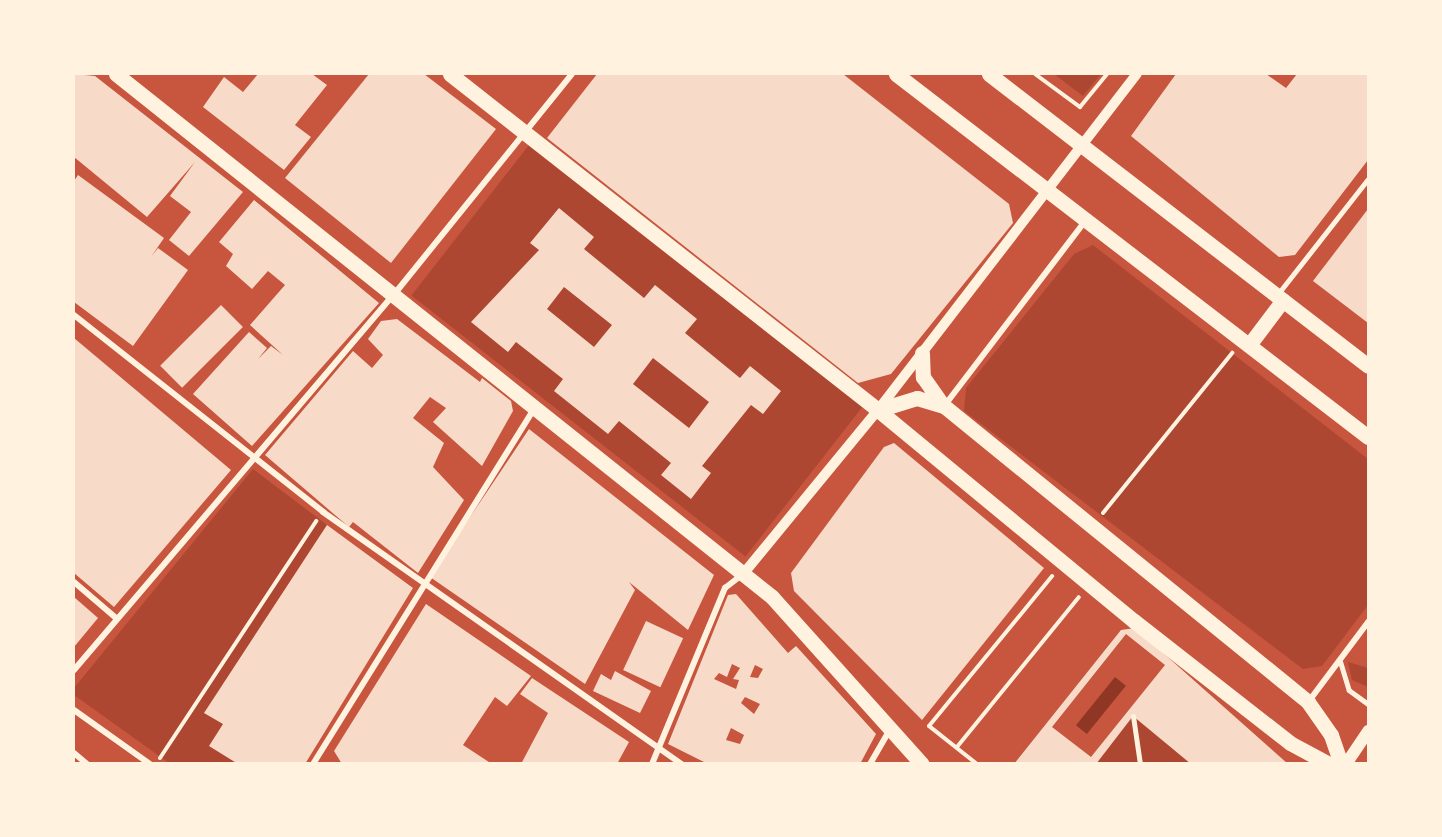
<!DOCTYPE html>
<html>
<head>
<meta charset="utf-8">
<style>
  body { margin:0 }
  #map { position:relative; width:1442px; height:837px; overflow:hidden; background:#c8553d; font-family:Mulish,sans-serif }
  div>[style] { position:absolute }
  .green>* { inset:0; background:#ae4732; transform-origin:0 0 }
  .water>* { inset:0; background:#8f3625; transform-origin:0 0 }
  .building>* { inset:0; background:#f7dbc8; transform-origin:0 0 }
  .path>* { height:4px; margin:-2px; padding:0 2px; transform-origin:2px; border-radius:2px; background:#fff3e0 }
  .service>* { height:4.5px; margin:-2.25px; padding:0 2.25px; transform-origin:2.25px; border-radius:2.25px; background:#fff3e0 }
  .pedestrian>* { height:5px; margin:-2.5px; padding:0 2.5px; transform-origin:2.5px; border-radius:2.5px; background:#fff3e0 }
  .minor>* { height:6px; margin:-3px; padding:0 3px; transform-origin:3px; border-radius:3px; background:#fff3e0 }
  .tertiary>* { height:10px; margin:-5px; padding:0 5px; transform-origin:5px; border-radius:5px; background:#fff3e0 }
  .secondary>* { height:12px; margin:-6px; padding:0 6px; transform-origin:6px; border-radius:6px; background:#fff3e0 }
  .primary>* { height:15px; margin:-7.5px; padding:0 7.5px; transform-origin:7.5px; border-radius:7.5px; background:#fff3e0 }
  span { translate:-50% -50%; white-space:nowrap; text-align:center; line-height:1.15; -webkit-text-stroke:6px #fff3e0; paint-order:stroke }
  .frame { position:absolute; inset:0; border:75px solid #fff3e0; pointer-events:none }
</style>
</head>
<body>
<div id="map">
  <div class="green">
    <div style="clip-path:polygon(1054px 74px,1101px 74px,1083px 96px)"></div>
    <div style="left:529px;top:145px;width:424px;height:191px;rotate:38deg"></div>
    <div style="clip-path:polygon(1093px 245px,1368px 459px,1368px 605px,1322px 666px,1303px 669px,964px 411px,966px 388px,1074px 254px)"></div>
    <div style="clip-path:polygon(253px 469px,327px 525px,205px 713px,223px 724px,238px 763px,169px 763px,74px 695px,74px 688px)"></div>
    <div style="clip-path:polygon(1348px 662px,1368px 668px,1368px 687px,1352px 680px)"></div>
    <div style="clip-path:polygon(1133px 716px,1191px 763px,1096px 764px)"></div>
  </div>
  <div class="water">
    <div style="left:1115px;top:677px;width:14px;height:62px;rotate:39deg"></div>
  </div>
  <div class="building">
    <div style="clip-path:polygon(74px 74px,95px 76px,243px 192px,189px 256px,169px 240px,191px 212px,170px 196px,195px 162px,147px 217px,74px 157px)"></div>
    <div style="clip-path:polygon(258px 74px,312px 74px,327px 85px,295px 125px,311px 137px,284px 170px,203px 107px,224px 77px,243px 92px)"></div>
    <div style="clip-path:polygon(369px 74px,424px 74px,496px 129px,391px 263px,285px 178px)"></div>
    <div style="clip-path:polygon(597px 74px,843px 74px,1009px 204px,1013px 223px,891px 374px,858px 383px,547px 138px)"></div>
    <div style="clip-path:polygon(1176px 74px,1266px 74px,1286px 88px,1297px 74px,1368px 74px,1368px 160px,1295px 255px,1279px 257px,1131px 136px)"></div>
    <div style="clip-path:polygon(78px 175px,164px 238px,151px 257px,158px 248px,188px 270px,133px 346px,74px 302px,74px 181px)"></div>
    <div style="clip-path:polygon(254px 200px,379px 303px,252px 446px,193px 394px,249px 332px,267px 348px,258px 359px,271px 346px,283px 355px,250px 325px,285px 285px,268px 271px,252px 289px,226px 266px,233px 254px,219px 242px)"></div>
    <div style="clip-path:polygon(evenodd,559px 208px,594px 237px,584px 249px,644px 298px,655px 285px,697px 319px,685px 333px,740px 378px,750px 366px,781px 391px,763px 414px,751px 405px,702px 466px,711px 473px,691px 499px,661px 475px,671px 463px,619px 421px,608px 434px,554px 391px,563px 379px,516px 342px,508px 352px,471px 322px,539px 250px,530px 243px,559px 208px,564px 287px,612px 325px,594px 347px,547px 309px,564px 287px,559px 208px,653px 358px,709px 402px,689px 428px,633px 384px,653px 358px)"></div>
    <div style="clip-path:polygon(1368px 209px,1368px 323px,1313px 281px)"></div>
    <div style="left:221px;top:305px;width:31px;height:86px;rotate:45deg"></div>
    <div style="clip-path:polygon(397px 319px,480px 382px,482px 378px,511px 401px,513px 411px,482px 466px,433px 422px,446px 408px,430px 397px,413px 418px,444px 443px,433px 467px,464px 500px,418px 573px,353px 522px,349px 527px,265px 455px,353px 351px,372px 368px,383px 355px,368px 339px,381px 321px)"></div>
    <div style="clip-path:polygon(74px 338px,231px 470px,114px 607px,74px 573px)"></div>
    <div style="clip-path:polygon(529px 429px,714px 575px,688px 630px,629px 582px,635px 590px,585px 684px,430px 577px)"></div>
    <div style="clip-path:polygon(894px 443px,1044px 568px,922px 720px,794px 591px,791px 573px,884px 447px)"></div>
    <div style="clip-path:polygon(327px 525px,413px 588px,305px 764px,238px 764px,209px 746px,223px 724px,204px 713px)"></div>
    <div style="clip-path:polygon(evenodd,736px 594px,788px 653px,796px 646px,876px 734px,860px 764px,708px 764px,668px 744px,728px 595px,736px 594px,732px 664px,740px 668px,733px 679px,739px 680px,736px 689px,714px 679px,719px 673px,727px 677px,732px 664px,736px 594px,755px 665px,763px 669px,758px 678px,750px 677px,755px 665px,736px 594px,745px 697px,760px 704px,754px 714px,741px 703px,745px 697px,736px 594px,731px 728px,744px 735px,740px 744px,726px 740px,731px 728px)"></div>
    <div style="clip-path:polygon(74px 597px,98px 618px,74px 647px)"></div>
    <div style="clip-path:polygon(426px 604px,531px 676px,507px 706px,495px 697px,463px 745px,492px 764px,342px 764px,334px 751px)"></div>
    <div style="left:646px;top:621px;width:41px;height:54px;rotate:25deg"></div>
    <div style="clip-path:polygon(evenodd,1135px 628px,1288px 764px,1191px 764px,1133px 716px,1096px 764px,1014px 764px,1121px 630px,1135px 628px,1126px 634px,1165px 665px,1091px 757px,1052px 727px,1126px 634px)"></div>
    <div style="clip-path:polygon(615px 671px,651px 691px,640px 713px,593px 691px,601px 674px,611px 680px)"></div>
    <div style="clip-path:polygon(532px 678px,629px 742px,617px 764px,521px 764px,548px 713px,520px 694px)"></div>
  </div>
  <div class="path">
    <div style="left:1035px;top:74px;width:56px;rotate:36.3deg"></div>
    <div style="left:1080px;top:107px;width:43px;rotate:-50.7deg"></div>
    <div style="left:1103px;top:513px;width:206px;rotate:-51.1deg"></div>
    <div style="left:957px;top:747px;width:193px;rotate:-50.9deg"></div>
    <div style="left:160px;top:758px;width:284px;rotate:-56.6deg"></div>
    <div style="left:977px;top:764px;width:61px;rotate:-141.6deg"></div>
    <div style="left:929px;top:726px;width:194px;rotate:-50.6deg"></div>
  </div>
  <div class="service">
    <div style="left:1340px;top:660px;width:31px;rotate:73deg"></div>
    <div style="left:1349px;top:690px;width:24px;rotate:36deg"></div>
  </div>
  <div class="pedestrian">
    <div style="left:1277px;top:295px;width:147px;rotate:-51.9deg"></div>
    <div style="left:1133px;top:716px;width:49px;rotate:81.7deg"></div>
  </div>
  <div class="minor">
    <div style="left:74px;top:315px;width:318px;rotate:38.3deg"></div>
    <div style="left:323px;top:512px;width:438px;rotate:35.1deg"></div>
    <div style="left:945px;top:405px;width:231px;rotate:-52.7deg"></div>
    <div style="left:74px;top:582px;width:55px;rotate:40.6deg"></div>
    <div style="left:74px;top:670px;width:497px;rotate:-49.6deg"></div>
    <div style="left:396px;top:292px;width:280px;rotate:-51.1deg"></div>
    <div style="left:1309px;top:701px;width:99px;rotate:-53.2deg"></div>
    <div style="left:74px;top:710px;width:93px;rotate:35.4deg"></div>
    <div style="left:74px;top:753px;width:17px;rotate:40deg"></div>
    <div style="left:313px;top:764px;width:420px;rotate:-58.1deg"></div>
    <div style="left:652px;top:764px;width:191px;rotate:-67.5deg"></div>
    <div style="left:725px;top:588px;width:23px;rotate:-38deg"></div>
    <div style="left:870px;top:764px;width:39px;rotate:-60deg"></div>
  </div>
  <div class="tertiary">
    <div style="left:744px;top:573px;width:211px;rotate:-50.6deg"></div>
    <div style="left:878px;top:410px;width:424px;rotate:-52.4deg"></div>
  </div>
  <div class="secondary">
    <div style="left:1346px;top:764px;width:40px;rotate:-56deg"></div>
  </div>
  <div class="primary">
    <div style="left:116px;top:74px;width:839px;rotate:38.56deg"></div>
    <div style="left:772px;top:597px;width:224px;rotate:48.1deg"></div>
    <div style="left:450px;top:74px;width:544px;rotate:38.13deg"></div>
    <div style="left:878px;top:410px;width:332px;rotate:39.5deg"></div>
    <div style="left:1134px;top:621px;width:198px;rotate:38deg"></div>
    <div style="left:1290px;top:743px;width:44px;rotate:28.3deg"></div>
    <div style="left:896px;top:74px;width:595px;rotate:37.56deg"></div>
    <div style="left:989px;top:74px;width:478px;rotate:37.6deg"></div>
    <div style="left:1249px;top:345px;width:56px;rotate:-52.9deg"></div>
    <div style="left:922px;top:353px;width:24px;rotate:88deg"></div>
    <div style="left:923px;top:377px;width:33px;rotate:55deg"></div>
    <div style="left:878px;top:410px;width:41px;rotate:-17.1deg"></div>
    <div style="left:917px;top:398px;width:28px;rotate:17deg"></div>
    <div style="left:944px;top:406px;width:469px;rotate:39.1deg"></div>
    <div style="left:1308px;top:702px;width:40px;rotate:55.1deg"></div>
    <div style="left:1331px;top:735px;width:31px;rotate:71deg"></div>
  </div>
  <div class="frame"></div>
</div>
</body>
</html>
